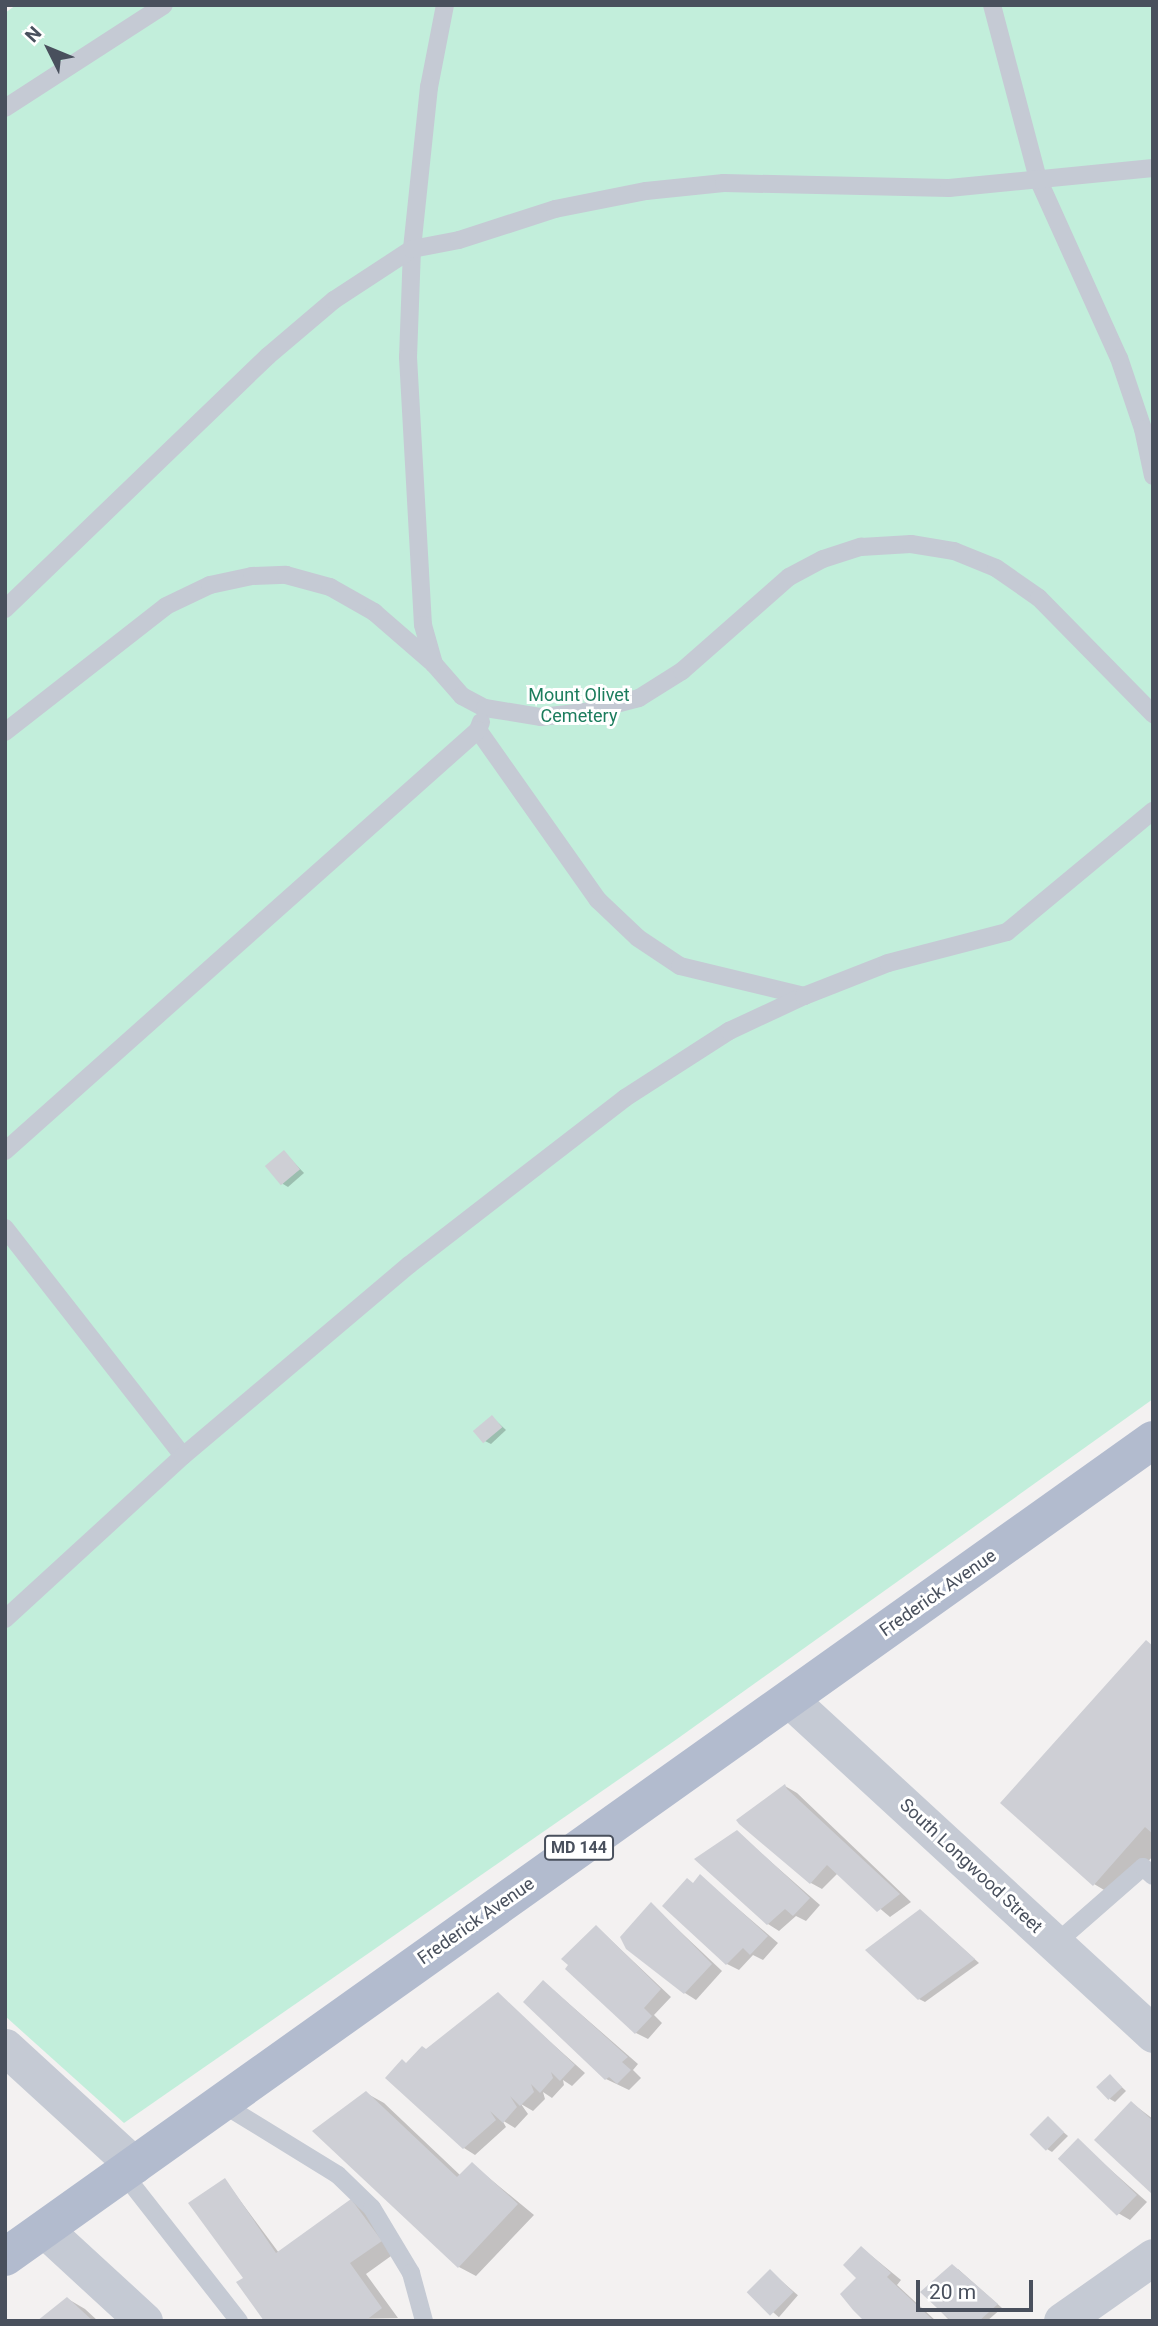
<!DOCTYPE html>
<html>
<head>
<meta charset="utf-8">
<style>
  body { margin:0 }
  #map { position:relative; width:1158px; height:2326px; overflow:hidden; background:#f3f1f1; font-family:Roboto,sans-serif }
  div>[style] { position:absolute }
  .green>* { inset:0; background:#c2eedb }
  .shadow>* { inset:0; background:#0003; transform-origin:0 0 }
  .building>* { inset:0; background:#cecfd5; transform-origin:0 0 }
  .service>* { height:18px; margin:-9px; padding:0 9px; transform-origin:9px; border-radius:9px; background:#c5cad4 }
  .minor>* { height:37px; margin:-18.5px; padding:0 18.5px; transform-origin:18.5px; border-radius:18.5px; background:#c5cad4 }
  .primary>* { height:38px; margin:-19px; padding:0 19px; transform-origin:19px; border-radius:19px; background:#b2bbce }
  span { translate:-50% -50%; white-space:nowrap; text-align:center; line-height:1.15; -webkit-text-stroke:6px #fff; paint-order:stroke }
  .shield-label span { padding:2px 5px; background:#fff; border:2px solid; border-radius:5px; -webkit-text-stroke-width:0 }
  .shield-label { font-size:16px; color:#49505d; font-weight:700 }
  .park-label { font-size:18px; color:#1c7d5d }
  .street-label { font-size:18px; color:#49505d }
  .frame { position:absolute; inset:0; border:7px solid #49505d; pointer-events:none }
  .north { position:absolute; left:14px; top:14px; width:70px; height:70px; -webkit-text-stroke:5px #fff; paint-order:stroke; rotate:313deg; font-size:19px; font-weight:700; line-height:28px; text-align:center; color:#49505d }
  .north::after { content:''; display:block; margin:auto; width:24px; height:32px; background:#49505d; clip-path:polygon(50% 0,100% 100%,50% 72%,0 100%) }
  .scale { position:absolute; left:916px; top:2280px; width:117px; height:32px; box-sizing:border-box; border:4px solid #49505d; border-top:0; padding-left:9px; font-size:21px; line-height:24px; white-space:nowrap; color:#49505d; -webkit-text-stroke:5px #fff; paint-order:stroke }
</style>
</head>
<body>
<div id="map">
  <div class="green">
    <div style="clip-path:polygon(16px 5px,1153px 5px,1153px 1399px,677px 1739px,124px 2123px,5px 2016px,5px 13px)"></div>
  </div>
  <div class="shadow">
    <div style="clip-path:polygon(284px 1152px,304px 1173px,288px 1187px,283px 1184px)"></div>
    <div style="clip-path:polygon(492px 1417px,506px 1430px,491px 1444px,485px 1441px)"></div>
    <div style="clip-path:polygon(1153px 1646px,1153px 1856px,1116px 1897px,1094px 1884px)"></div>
    <div style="clip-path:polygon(785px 1786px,797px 1793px,911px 1902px,890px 1917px,838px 1873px,822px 1889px,811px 1883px)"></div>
    <div style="clip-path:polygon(737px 1832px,820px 1905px,806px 1921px,796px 1916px,779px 1931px,768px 1924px)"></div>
    <div style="clip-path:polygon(701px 1877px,778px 1943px,763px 1960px,753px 1955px,739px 1970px,727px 1964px,694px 1884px)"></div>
    <div style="clip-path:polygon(652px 1905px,722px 1971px,696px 2000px,685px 1993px)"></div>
    <div style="clip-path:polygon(926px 1915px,979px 1963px,925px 2002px,919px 1999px)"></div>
    <div style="clip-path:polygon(597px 1927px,671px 1997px,654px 2015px,662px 2023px,648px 2039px,636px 2033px)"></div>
    <div style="clip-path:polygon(544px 1982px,638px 2064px,633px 2070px,641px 2078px,629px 2090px,606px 2079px)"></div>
    <div style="clip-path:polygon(498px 1995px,585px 2073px,572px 2086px,563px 2080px,564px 2085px,552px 2098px,543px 2092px,545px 2099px,533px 2111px,521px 2104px,528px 2114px,515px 2128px,502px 2120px,506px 2127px,475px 2155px,464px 2148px,407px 2064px)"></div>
    <div style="clip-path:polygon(1110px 2076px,1126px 2091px,1115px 2102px,1110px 2099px)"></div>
    <div style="clip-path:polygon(366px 2093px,384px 2103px,461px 2176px,472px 2164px,534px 2215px,476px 2276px,459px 2267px)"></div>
    <div style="clip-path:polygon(1132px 2103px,1153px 2119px,1153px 2192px)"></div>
    <div style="clip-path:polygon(1048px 2119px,1068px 2136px,1052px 2152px,1047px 2149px)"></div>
    <div style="clip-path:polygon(1078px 2141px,1147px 2202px,1130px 2220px,1118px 2213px)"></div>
    <div style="clip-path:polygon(225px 2180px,279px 2253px,352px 2201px,369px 2211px,398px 2251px,366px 2274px,398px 2318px,267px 2321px,245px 2278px)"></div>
    <div style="clip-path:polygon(862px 2248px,901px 2280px,897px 2285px,936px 2321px,870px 2321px,859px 2278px)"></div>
    <div style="clip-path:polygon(958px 2269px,1002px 2308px,987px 2321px,950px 2321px,922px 2292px)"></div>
    <div style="left:770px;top:2271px;width:37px;height:29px;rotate:41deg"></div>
    <div style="clip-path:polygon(68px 2299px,85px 2309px,98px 2321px,40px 2321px)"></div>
  </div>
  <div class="building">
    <div style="left:284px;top:1150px;width:25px;height:25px;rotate:50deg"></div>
    <div style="left:492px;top:1415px;width:16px;height:25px;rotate:50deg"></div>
    <div style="clip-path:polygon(1146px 1640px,1153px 1646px,1153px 1834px,1145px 1827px,1093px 1886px,1000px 1803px)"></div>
    <div style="clip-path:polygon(785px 1784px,787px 1789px,900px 1894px,877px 1912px,827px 1865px,810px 1884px,739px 1824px,736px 1820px)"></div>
    <div style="clip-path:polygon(737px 1830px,810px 1898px,793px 1916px,785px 1909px,767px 1925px,694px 1859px)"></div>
    <div style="clip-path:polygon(700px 1874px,768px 1936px,750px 1955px,743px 1948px,726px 1965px,662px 1906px,687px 1878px,693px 1883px)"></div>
    <div style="clip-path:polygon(651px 1902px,712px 1964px,684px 1994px,626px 1949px,620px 1937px)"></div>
    <div style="clip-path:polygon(920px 1909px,975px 1959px,918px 2000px,865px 1950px)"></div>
    <div style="clip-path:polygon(596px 1925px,661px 1989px,644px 2008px,652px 2016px,635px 2034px,565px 1969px,568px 1965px,561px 1959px)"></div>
    <div style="clip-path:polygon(543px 1980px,628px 2057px,622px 2062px,631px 2070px,617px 2084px,609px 2077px,605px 2080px,523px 2002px)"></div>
    <div style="clip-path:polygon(498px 1992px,575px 2065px,560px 2081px,551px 2072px,553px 2078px,540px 2093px,531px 2084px,534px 2092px,520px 2106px,510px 2096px,517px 2107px,503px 2123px,490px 2111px,496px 2120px,463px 2149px,385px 2078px,402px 2059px,406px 2063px,422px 2046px,426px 2049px)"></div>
    <div style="left:1110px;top:2074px;width:18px;height:19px;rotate:47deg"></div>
    <div style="clip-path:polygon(366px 2091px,457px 2177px,472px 2162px,518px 2204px,458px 2268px,312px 2131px)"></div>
    <div style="clip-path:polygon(1131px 2101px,1153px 2121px,1153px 2195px,1094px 2140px)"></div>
    <div style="left:1048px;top:2116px;width:23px;height:26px;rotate:45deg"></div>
    <div style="left:1078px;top:2138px;width:82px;height:29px;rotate:44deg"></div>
    <div style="clip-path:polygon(225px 2178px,276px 2253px,351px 2199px,382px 2241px,350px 2263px,382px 2308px,365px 2321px,264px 2321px,236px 2282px,243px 2278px,188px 2203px)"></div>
    <div style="clip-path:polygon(861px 2246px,891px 2273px,887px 2277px,934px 2321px,864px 2321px,853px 2310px,840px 2294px,856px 2278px,843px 2265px)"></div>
    <div style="clip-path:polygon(952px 2264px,998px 2304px,979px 2321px,951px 2321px,920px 2292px)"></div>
    <div style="left:770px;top:2269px;width:33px;height:33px;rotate:45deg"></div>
    <div style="clip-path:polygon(67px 2297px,93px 2321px,37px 2321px)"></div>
  </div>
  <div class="service">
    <div style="left:445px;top:5px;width:84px;rotate:101deg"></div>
    <div style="left:429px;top:87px;width:163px;rotate:96deg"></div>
    <div style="left:412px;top:249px;width:108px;rotate:92.1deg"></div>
    <div style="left:408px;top:357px;width:268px;rotate:86.8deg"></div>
    <div style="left:423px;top:625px;width:41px;rotate:74.2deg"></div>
    <div style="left:434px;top:664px;width:43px;rotate:48.8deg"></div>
    <div style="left:462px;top:696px;width:26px;rotate:28deg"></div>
    <div style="left:485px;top:708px;width:57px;rotate:9.1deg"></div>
    <div style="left:541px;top:717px;width:44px;rotate:-6.5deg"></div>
    <div style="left:585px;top:712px;width:56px;rotate:-14.5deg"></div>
    <div style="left:639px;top:698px;width:51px;rotate:-32.1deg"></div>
    <div style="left:682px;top:671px;width:142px;rotate:-41.3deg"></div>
    <div style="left:789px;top:577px;width:38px;rotate:-28deg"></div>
    <div style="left:823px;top:559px;width:40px;rotate:-18deg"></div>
    <div style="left:861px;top:547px;width:50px;rotate:-3.4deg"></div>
    <div style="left:911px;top:544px;width:44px;rotate:9.2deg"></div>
    <div style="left:954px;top:551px;width:45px;rotate:22deg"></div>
    <div style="left:996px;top:568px;width:52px;rotate:34.9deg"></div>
    <div style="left:1039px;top:598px;width:163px;rotate:45.5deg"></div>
    <div style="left:992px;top:5px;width:180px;rotate:75.2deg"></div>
    <div style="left:1038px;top:179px;width:196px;rotate:65.7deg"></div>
    <div style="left:1119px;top:358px;width:75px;rotate:71.3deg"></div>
    <div style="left:1143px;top:429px;width:48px;rotate:78deg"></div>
    <div style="left:5px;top:108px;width:189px;rotate:-32.9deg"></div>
    <div style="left:5px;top:609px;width:365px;rotate:-43.9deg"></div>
    <div style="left:268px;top:356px;width:87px;rotate:-40.3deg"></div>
    <div style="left:334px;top:300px;width:93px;rotate:-33.2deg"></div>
    <div style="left:412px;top:249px;width:48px;rotate:-10.8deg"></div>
    <div style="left:459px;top:240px;width:101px;rotate:-17.9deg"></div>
    <div style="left:555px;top:209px;width:93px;rotate:-11.2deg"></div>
    <div style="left:646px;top:191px;width:78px;rotate:-5.9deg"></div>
    <div style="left:724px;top:183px;width:225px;rotate:1.3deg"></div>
    <div style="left:949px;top:188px;width:205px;rotate:-5.6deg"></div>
    <div style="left:481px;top:722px;width:9px;rotate:111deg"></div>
    <div style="left:478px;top:730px;width:208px;rotate:54.8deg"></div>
    <div style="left:598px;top:900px;width:55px;rotate:43.5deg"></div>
    <div style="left:638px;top:938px;width:50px;rotate:33.7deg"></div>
    <div style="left:680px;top:966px;width:128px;rotate:13.6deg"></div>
    <div style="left:5px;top:732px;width:204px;rotate:-38deg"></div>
    <div style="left:166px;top:606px;width:49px;rotate:-25.5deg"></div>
    <div style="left:210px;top:585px;width:43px;rotate:-12.1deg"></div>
    <div style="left:252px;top:576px;width:34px;rotate:-2deg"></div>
    <div style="left:286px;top:575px;width:46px;rotate:15.3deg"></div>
    <div style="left:330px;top:587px;width:51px;rotate:29.6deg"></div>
    <div style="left:374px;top:612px;width:79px;rotate:40.9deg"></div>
    <div style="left:5px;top:1151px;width:633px;rotate:-41.67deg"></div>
    <div style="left:5px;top:1228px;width:289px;rotate:52deg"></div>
    <div style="left:5px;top:1619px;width:241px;rotate:-42.5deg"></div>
    <div style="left:183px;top:1456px;width:296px;rotate:-40.2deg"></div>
    <div style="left:409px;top:1265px;width:273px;rotate:-37.7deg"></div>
    <div style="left:625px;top:1098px;width:124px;rotate:-32.8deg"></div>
    <div style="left:729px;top:1031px;width:83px;rotate:-25deg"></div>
    <div style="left:804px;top:996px;width:90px;rotate:-21.4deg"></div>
    <div style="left:888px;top:963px;width:123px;rotate:-14.6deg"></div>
    <div style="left:1007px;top:932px;width:190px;rotate:-39.7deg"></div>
    <div style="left:1055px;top:1944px;width:117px;rotate:-41.2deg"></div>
    <div style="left:1143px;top:1867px;width:13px;rotate:42deg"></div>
    <div style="left:221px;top:2103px;width:137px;rotate:31.6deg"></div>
    <div style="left:338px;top:2175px;width:47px;rotate:44.1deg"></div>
    <div style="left:372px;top:2208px;width:76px;rotate:59deg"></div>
    <div style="left:411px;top:2273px;width:50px;rotate:74.8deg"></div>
    <div style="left:123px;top:2173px;width:188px;rotate:51.9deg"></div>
  </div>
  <div class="minor">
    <div style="left:789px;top:1699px;width:495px;rotate:42.6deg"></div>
    <div style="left:5px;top:2047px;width:175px;rotate:42.5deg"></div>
    <div style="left:44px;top:2229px;width:136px;rotate:42.6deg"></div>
    <div style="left:1062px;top:2321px;width:111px;rotate:-35.1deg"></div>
  </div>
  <div class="primary">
    <div style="left:5px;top:2257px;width:1409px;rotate:-35.44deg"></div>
  </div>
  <div class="shield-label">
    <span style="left:579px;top:1848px">MD 144</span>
  </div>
  <div class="park-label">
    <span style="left:579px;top:706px">Mount Olivet<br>Cemetery</span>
  </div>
  <div class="street-label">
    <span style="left:938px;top:1593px;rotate:-35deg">Frederick Avenue</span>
    <span style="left:971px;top:1866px;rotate:43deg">South Longwood Street</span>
    <span style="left:476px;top:1921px;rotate:-35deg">Frederick Avenue</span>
  </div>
  <div class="frame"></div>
  <div class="north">N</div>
  <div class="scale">20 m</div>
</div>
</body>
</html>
